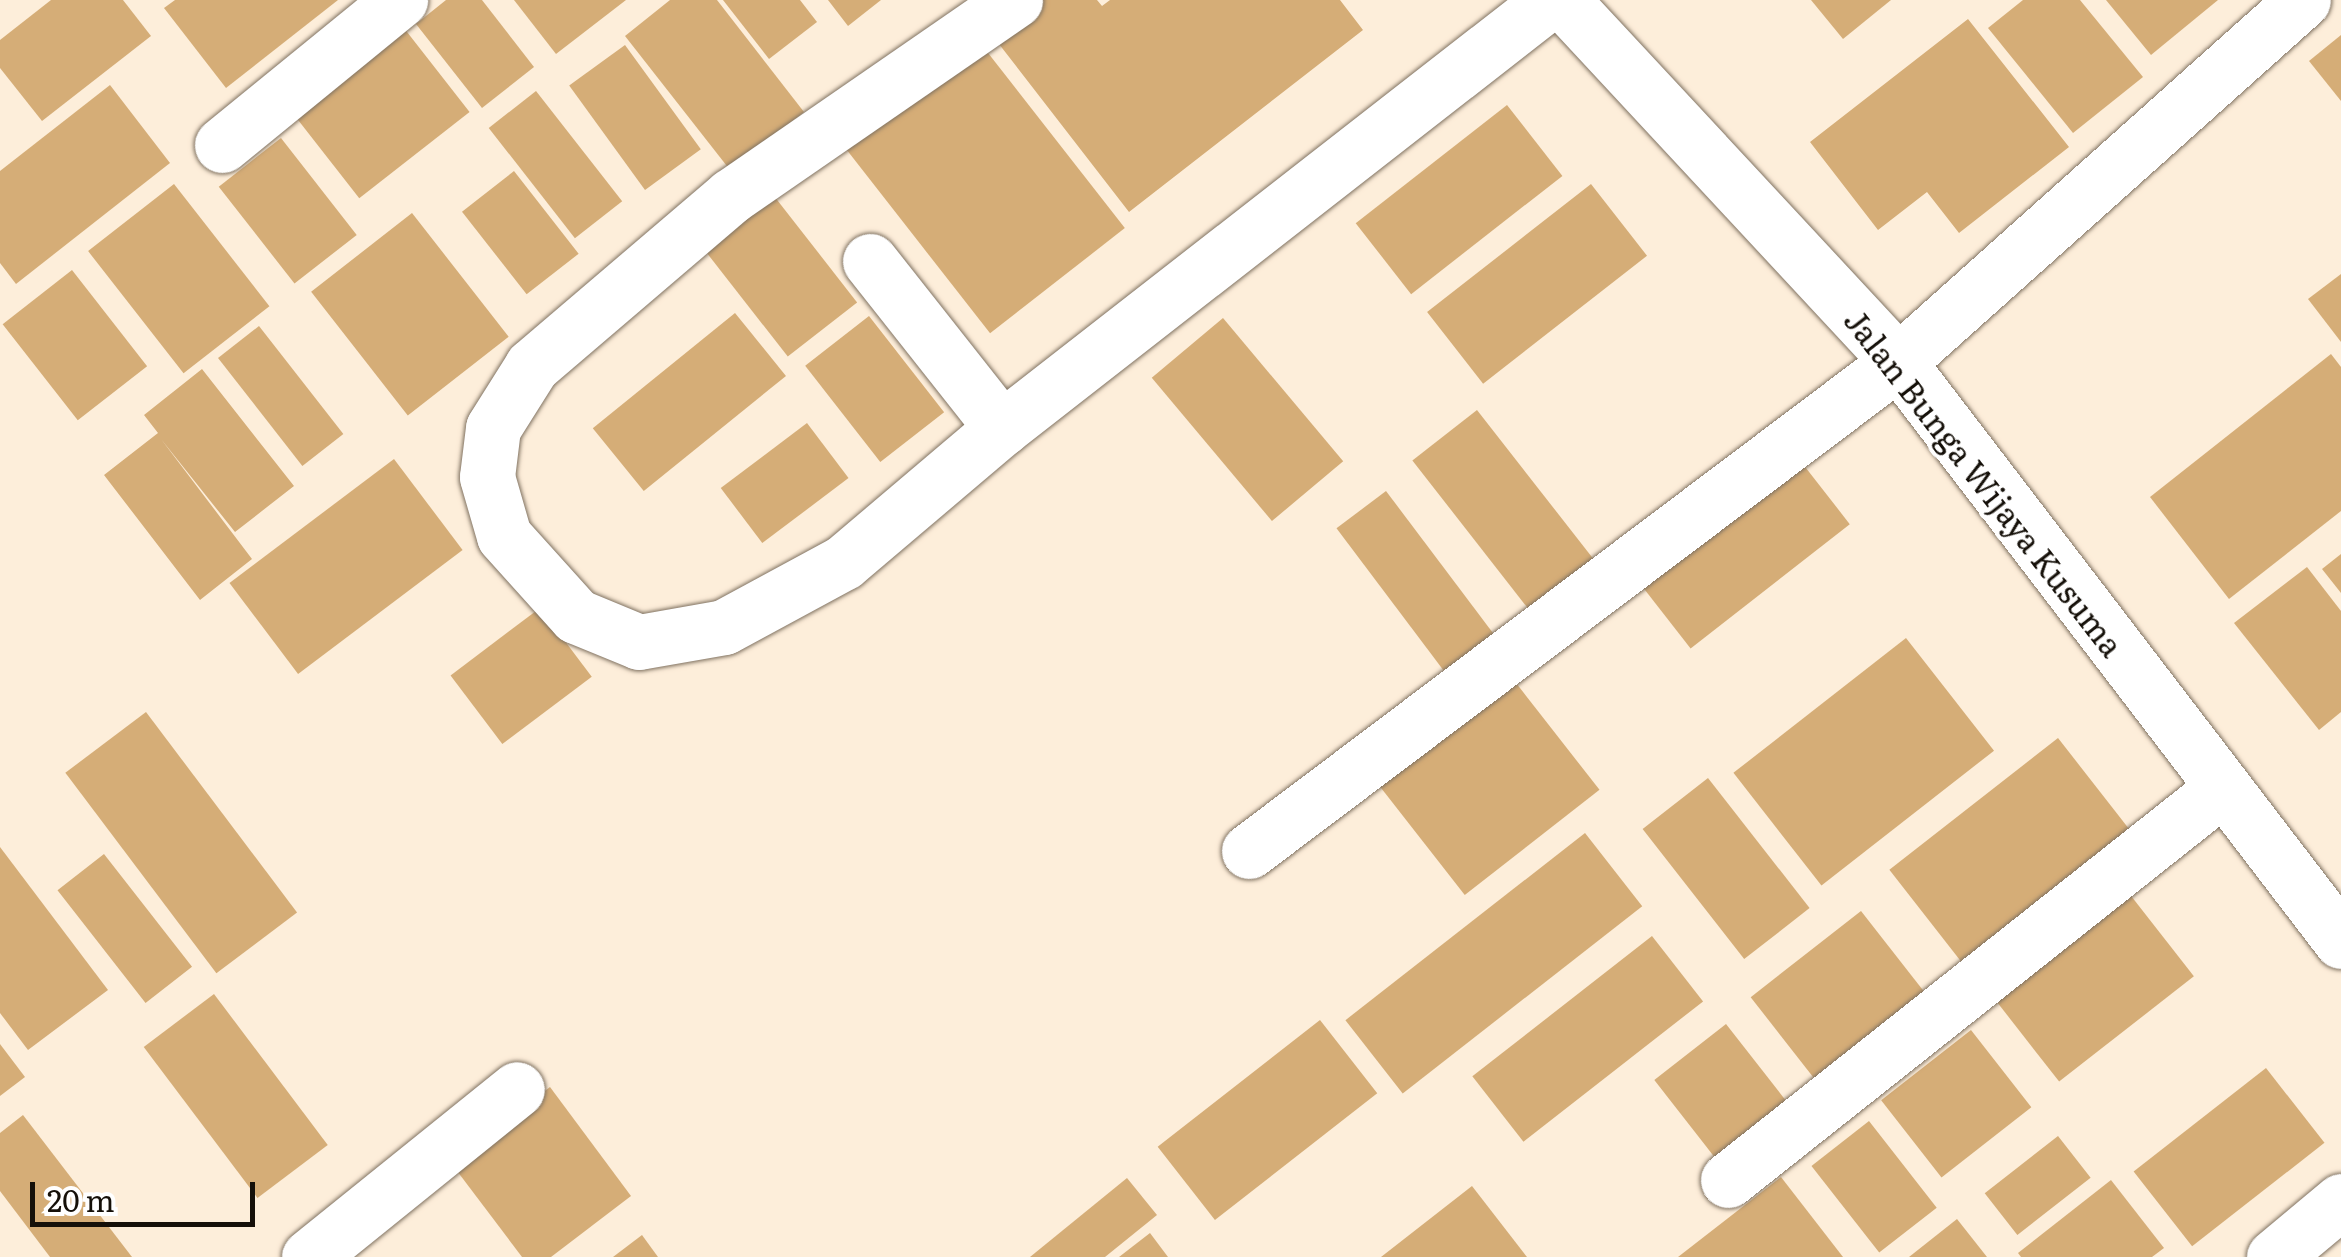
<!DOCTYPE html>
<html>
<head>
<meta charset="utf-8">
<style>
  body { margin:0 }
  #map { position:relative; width:2341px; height:1257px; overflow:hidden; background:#fdeeda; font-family:Literata,serif }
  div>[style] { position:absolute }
  .building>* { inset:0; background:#d5ad77; transform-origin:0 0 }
  .roads { filter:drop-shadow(0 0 2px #807261) drop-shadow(0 0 2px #807261) }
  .minor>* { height:55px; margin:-27.5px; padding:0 27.5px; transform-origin:27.5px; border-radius:27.5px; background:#fff }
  span { translate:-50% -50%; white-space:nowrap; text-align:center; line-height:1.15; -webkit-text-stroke:8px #fff; paint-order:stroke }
  .street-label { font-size:32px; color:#151009 }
  .scale { position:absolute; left:30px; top:1182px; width:225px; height:45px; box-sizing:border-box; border:5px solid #151009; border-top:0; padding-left:12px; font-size:30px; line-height:35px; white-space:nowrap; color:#151009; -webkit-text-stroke:8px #fff; paint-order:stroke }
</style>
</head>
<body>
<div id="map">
  <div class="building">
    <div style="clip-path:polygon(51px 0,123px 0,151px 36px,42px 121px,0 68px,0 40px)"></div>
    <div style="clip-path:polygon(175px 0,338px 0,226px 88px,164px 8px)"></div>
    <div style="clip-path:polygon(446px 0,482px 0,534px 67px,482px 108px,416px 24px)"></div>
    <div style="clip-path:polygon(514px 0,626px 0,556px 54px)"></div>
    <div style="clip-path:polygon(670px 0,717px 0,804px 112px,730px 170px,625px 36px)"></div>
    <div style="clip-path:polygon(723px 0,800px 0,817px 22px,769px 59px)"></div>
    <div style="clip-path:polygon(828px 0,881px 0,848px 26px)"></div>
    <div style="clip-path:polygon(1037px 0,1097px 0,1102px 6px,1110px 0,1340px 0,1363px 30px,1129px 212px,992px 35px)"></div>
    <div style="clip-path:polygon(1811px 0,1891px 0,1843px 39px)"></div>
    <div style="clip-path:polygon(2023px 0,2080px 0,2143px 77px,2073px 133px,1988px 28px)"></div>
    <div style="clip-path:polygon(2106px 0,2218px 0,2151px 55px)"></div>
    <div style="clip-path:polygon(1968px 19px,2069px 147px,1959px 233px,1927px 192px,1878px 230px,1810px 142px)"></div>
    <div style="left:400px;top:23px;width:113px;height:140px;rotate:52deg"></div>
    <div style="left:974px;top:35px;width:245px;height:171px;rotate:52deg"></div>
    <div style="clip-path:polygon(2341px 35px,2341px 101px,2309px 61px)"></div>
    <div style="left:625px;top:45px;width:129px;height:69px;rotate:54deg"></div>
    <div style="clip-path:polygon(110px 85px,170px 163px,16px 284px,0 263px,0 171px)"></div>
    <div style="left:536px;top:91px;width:140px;height:60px;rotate:52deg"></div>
    <div style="left:1507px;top:105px;width:90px;height:192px;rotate:52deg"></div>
    <div style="left:281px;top:138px;width:123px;height:79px;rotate:52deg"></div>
    <div style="left:514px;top:171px;width:105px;height:66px;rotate:52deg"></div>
    <div style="left:174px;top:184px;width:155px;height:109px;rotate:52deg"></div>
    <div style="left:1591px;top:184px;width:91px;height:208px;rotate:52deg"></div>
    <div style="left:774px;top:196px;width:135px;height:88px;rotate:52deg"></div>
    <div style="left:412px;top:213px;width:157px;height:128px;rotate:52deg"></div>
    <div style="left:72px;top:270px;width:122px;height:88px;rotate:52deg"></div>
    <div style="clip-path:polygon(2341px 274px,2341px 342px,2308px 299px)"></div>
    <div style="left:735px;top:313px;width:81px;height:183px;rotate:51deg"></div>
    <div style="left:869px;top:316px;width:122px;height:81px;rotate:52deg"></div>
    <div style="left:1223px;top:318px;width:187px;height:93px;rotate:50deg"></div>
    <div style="left:259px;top:326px;width:137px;height:52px;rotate:52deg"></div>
    <div style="clip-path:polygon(2331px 354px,2341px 367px,2341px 511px,2229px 599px,2150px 497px)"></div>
    <div style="clip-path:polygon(202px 369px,294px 486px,235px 532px,161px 439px,252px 559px,200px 600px,104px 475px,158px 433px,144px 415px)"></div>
    <div style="left:1477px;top:410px;width:198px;height:82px;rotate:52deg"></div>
    <div style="left:807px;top:423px;width:69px;height:108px;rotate:53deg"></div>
    <div style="left:1795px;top:454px;width:89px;height:202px;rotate:52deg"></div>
    <div style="left:394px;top:459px;width:114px;height:206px;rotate:53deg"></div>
    <div style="left:1386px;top:491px;width:183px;height:62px;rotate:53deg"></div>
    <div style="clip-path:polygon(2341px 554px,2341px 593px,2322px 569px)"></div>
    <div style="clip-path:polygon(2307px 567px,2341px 611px,2341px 712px,2319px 730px,2234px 623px)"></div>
    <div style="left:540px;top:608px;width:86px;height:112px;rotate:53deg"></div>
    <div style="left:1906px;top:638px;width:143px;height:219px;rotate:52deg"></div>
    <div style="left:1509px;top:674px;width:147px;height:171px;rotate:52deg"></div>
    <div style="left:146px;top:712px;width:251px;height:101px;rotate:53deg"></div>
    <div style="left:2058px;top:738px;width:124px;height:214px;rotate:52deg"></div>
    <div style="left:1708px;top:778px;width:165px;height:83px;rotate:52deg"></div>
    <div style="left:1585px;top:833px;width:93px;height:304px;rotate:52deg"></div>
    <div style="clip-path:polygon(0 847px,108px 990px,28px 1050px,0 1013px)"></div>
    <div style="left:104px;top:854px;width:143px;height:59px;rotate:52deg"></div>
    <div style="left:2128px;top:892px;width:107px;height:171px;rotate:52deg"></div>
    <div style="left:1861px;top:911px;width:108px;height:140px;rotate:52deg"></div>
    <div style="left:1652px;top:936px;width:83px;height:228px;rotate:52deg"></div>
    <div style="left:214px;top:994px;width:189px;height:88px;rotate:53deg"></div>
    <div style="left:1320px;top:1020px;width:93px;height:206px;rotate:52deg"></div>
    <div style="left:1726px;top:1024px;width:104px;height:91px;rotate:52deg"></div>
    <div style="left:1971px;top:1030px;width:98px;height:114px;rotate:52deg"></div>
    <div style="clip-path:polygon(0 1044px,25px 1077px,0 1096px)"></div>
    <div style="left:2266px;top:1068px;width:95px;height:168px;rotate:52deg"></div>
    <div style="clip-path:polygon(550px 1087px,631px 1196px,551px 1257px,522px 1257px,451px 1163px)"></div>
    <div style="clip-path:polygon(23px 1115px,132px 1257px,50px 1257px,0 1191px,0 1133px)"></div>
    <div style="left:1869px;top:1121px;width:110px;height:73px;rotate:52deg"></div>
    <div style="left:2058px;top:1136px;width:53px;height:93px;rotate:52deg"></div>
    <div style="clip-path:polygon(1781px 1177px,1843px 1257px,1678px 1257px)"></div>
    <div style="clip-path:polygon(1127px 1178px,1157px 1215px,1105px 1257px,1030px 1257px)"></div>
    <div style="clip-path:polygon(2111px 1180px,2164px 1248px,2152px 1257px,2021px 1257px,2018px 1253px)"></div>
    <div style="clip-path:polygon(1472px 1186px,1527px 1257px,1381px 1257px)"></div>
    <div style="clip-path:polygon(1957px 1219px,1987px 1257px,1909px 1257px)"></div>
    <div style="clip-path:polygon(1150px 1233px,1168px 1257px,1119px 1257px)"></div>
    <div style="clip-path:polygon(642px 1235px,658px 1257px,613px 1257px)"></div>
  </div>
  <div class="roads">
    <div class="minor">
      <div style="left:1015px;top:0;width:345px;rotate:145.4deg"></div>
      <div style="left:731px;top:196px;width:262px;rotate:139.5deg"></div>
      <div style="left:532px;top:366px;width:73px;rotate:122.2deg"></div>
      <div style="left:493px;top:428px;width:49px;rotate:97deg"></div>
      <div style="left:487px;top:477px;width:61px;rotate:73.9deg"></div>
      <div style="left:504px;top:536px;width:108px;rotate:48deg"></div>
      <div style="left:576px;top:616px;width:68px;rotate:22.4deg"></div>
      <div style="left:639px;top:642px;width:86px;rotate:-10deg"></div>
      <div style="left:724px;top:627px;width:136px;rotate:-28.4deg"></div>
      <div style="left:844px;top:562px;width:207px;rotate:-40.3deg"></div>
      <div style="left:1002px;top:428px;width:696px;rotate:-37.94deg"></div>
      <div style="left:1562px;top:0;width:494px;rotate:47.1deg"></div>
      <div style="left:1898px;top:362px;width:729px;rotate:52.58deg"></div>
      <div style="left:222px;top:145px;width:230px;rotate:-39.2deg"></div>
      <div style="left:870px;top:261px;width:213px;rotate:51.7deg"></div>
      <div style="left:1249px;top:851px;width:813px;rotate:-37deg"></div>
      <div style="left:1898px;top:362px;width:543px;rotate:-41.79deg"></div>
      <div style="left:1728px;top:1180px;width:631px;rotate:-38.38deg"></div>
      <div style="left:309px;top:1257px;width:267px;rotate:-38.9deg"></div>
      <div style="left:2274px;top:1257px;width:87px;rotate:-39.9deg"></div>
    </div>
  </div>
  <div class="street-label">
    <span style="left:1985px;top:482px;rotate:52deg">Jalan Bunga Wijaya Kusuma</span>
  </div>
  <div class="scale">20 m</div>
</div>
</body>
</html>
